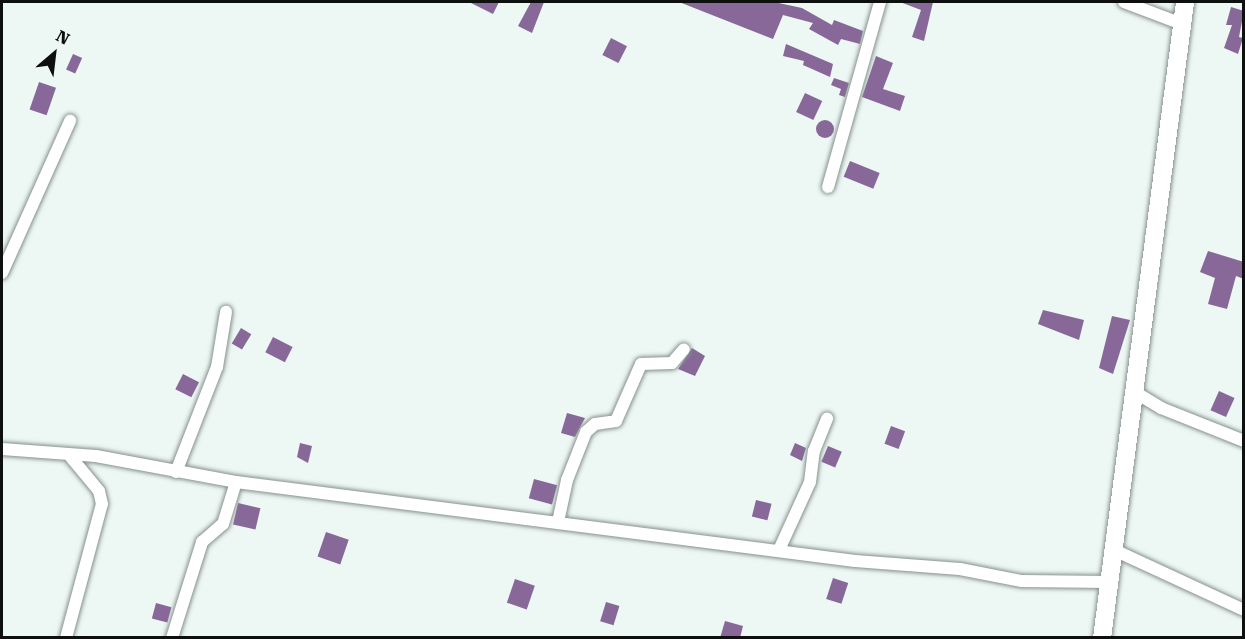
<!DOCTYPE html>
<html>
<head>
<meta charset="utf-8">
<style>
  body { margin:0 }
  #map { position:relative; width:1245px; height:639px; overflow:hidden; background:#edf8f4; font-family:"Roboto Serif",serif }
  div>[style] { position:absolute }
  .building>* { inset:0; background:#876899; transform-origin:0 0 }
  .round { border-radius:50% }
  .roads { filter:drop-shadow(0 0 2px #87908d) drop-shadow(0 0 2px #87908d) }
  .street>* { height:12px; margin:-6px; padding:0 6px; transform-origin:6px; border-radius:6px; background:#fff }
  .secondary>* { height:18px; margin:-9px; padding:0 9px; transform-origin:9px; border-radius:9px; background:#fff }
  span { translate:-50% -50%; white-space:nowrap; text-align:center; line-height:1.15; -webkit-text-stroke:6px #edf8f4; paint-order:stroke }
  .frame { position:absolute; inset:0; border:3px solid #0d100f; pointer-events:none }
  .north { position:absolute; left:24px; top:24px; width:60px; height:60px; -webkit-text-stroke:4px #edf8f4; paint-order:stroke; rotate:28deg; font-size:16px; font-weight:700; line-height:24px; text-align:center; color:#0d100f }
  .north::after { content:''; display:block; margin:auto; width:21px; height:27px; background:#0d100f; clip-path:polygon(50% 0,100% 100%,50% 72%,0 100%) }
</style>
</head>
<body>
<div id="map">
  <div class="building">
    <div style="clip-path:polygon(469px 2px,499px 2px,493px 14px)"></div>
    <div style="clip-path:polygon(531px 2px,544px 2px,532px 33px,518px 26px)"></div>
    <div style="clip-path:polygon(679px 2px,774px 2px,802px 8px,832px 25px,834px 20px,863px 31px,860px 44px,841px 39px,838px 45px,809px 29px,813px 23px,783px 15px,773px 39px)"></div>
    <div style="clip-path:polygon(900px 2px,933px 2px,924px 41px,912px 37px,921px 10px)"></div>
    <div style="clip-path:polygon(1231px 7px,1244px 11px,1239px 37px,1243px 38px,1238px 54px,1224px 48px,1232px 25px,1226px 25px)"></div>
    <div style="left:611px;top:38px;width:18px;height:19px;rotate:27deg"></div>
    <div style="clip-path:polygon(786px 44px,833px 64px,830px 77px,803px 65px,804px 61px,783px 56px)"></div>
    <div style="left:73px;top:54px;width:10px;height:17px;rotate:24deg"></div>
    <div style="clip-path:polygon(876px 56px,893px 63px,883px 89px,905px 96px,900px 111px,862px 97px)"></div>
    <div style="clip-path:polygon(834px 78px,849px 83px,845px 97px,839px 95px,841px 89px,831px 85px)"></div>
    <div style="left:39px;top:82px;width:18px;height:29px;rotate:19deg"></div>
    <div style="left:805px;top:93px;width:19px;height:21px;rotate:25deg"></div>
    <div class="round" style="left:816px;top:120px;width:18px;height:18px"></div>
    <div style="left:850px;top:161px;width:32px;height:17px;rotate:22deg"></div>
    <div style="clip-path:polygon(1208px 251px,1244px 262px,1244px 279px,1236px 276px,1227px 309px,1208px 304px,1215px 278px,1200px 272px)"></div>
    <div style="clip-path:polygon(1043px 310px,1084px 320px,1079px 340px,1038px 324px)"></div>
    <div style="clip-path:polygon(1112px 316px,1130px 320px,1113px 374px,1099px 368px)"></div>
    <div style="left:241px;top:328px;width:12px;height:18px;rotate:31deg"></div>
    <div style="left:273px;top:337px;width:22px;height:17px;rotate:27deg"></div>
    <div style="clip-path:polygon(692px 348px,705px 356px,695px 376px,678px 369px)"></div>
    <div style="left:183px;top:374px;width:18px;height:17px;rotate:27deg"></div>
    <div style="left:1219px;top:391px;width:17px;height:21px;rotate:24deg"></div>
    <div style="clip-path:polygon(567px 413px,585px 418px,575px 437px,561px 433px)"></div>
    <div style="left:891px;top:426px;width:15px;height:19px;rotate:20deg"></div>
    <div style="clip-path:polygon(300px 443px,312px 446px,308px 463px,297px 457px)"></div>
    <div style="clip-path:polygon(795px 443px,806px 448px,802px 461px,790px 455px)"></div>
    <div style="left:828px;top:446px;width:15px;height:17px;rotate:23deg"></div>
    <div style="left:534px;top:479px;width:24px;height:20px;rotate:15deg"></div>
    <div style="left:756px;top:500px;width:16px;height:17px;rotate:14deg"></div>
    <div style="left:238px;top:503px;width:23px;height:22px;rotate:13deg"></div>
    <div style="left:326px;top:532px;width:24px;height:26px;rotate:19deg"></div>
    <div style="left:833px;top:578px;width:16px;height:22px;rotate:18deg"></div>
    <div style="left:515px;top:579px;width:21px;height:25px;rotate:19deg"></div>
    <div style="left:606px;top:602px;width:14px;height:20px;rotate:17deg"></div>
    <div style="left:156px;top:603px;width:16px;height:16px;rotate:15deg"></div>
    <div style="clip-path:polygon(725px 621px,743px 626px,740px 638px,720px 638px)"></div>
  </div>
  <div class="roads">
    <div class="street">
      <div style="left:1124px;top:2px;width:62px;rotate:20.8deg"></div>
      <div style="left:828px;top:187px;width:192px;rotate:-74.3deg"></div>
      <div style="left:2px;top:273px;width:167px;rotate:-65.9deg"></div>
      <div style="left:1133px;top:391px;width:33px;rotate:31deg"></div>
      <div style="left:1161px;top:408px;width:89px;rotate:21.7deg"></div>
      <div style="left:2px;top:449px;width:94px;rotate:4.3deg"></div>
      <div style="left:96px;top:456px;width:142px;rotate:10.5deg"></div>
      <div style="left:236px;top:482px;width:624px;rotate:7.27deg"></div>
      <div style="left:855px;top:561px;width:105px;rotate:4.4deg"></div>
      <div style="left:960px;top:569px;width:63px;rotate:11deg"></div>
      <div style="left:1022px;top:581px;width:87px;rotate:0.7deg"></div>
      <div style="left:176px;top:472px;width:113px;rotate:-68.7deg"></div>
      <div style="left:217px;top:367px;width:56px;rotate:-80.7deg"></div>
      <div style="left:558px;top:522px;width:43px;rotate:-77.9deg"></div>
      <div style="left:567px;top:480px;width:52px;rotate:-68.4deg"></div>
      <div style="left:586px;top:432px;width:12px;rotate:-42deg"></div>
      <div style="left:595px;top:424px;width:21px;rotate:-8deg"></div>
      <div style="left:616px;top:421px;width:62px;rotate:-66.3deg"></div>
      <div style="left:641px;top:364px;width:31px;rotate:-2deg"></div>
      <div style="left:672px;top:363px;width:18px;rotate:-49deg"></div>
      <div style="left:1112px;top:549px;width:145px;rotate:24.8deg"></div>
      <div style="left:779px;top:550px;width:75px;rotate:-65.5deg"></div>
      <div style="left:810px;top:482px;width:31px;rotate:-83deg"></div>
      <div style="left:814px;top:451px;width:35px;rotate:-68deg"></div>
      <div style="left:66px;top:638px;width:139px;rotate:-75deg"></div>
      <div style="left:102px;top:504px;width:13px;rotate:-103deg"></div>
      <div style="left:99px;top:491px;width:45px;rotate:-129.6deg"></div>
      <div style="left:172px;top:638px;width:101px;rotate:-72.6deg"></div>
      <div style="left:202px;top:542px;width:28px;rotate:-41deg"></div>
      <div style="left:223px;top:524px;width:44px;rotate:-72.8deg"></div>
    </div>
    <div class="secondary">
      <div style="left:1102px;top:638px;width:641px;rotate:-82.56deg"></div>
    </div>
  </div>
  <div class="frame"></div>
  <div class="north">N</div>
</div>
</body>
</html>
